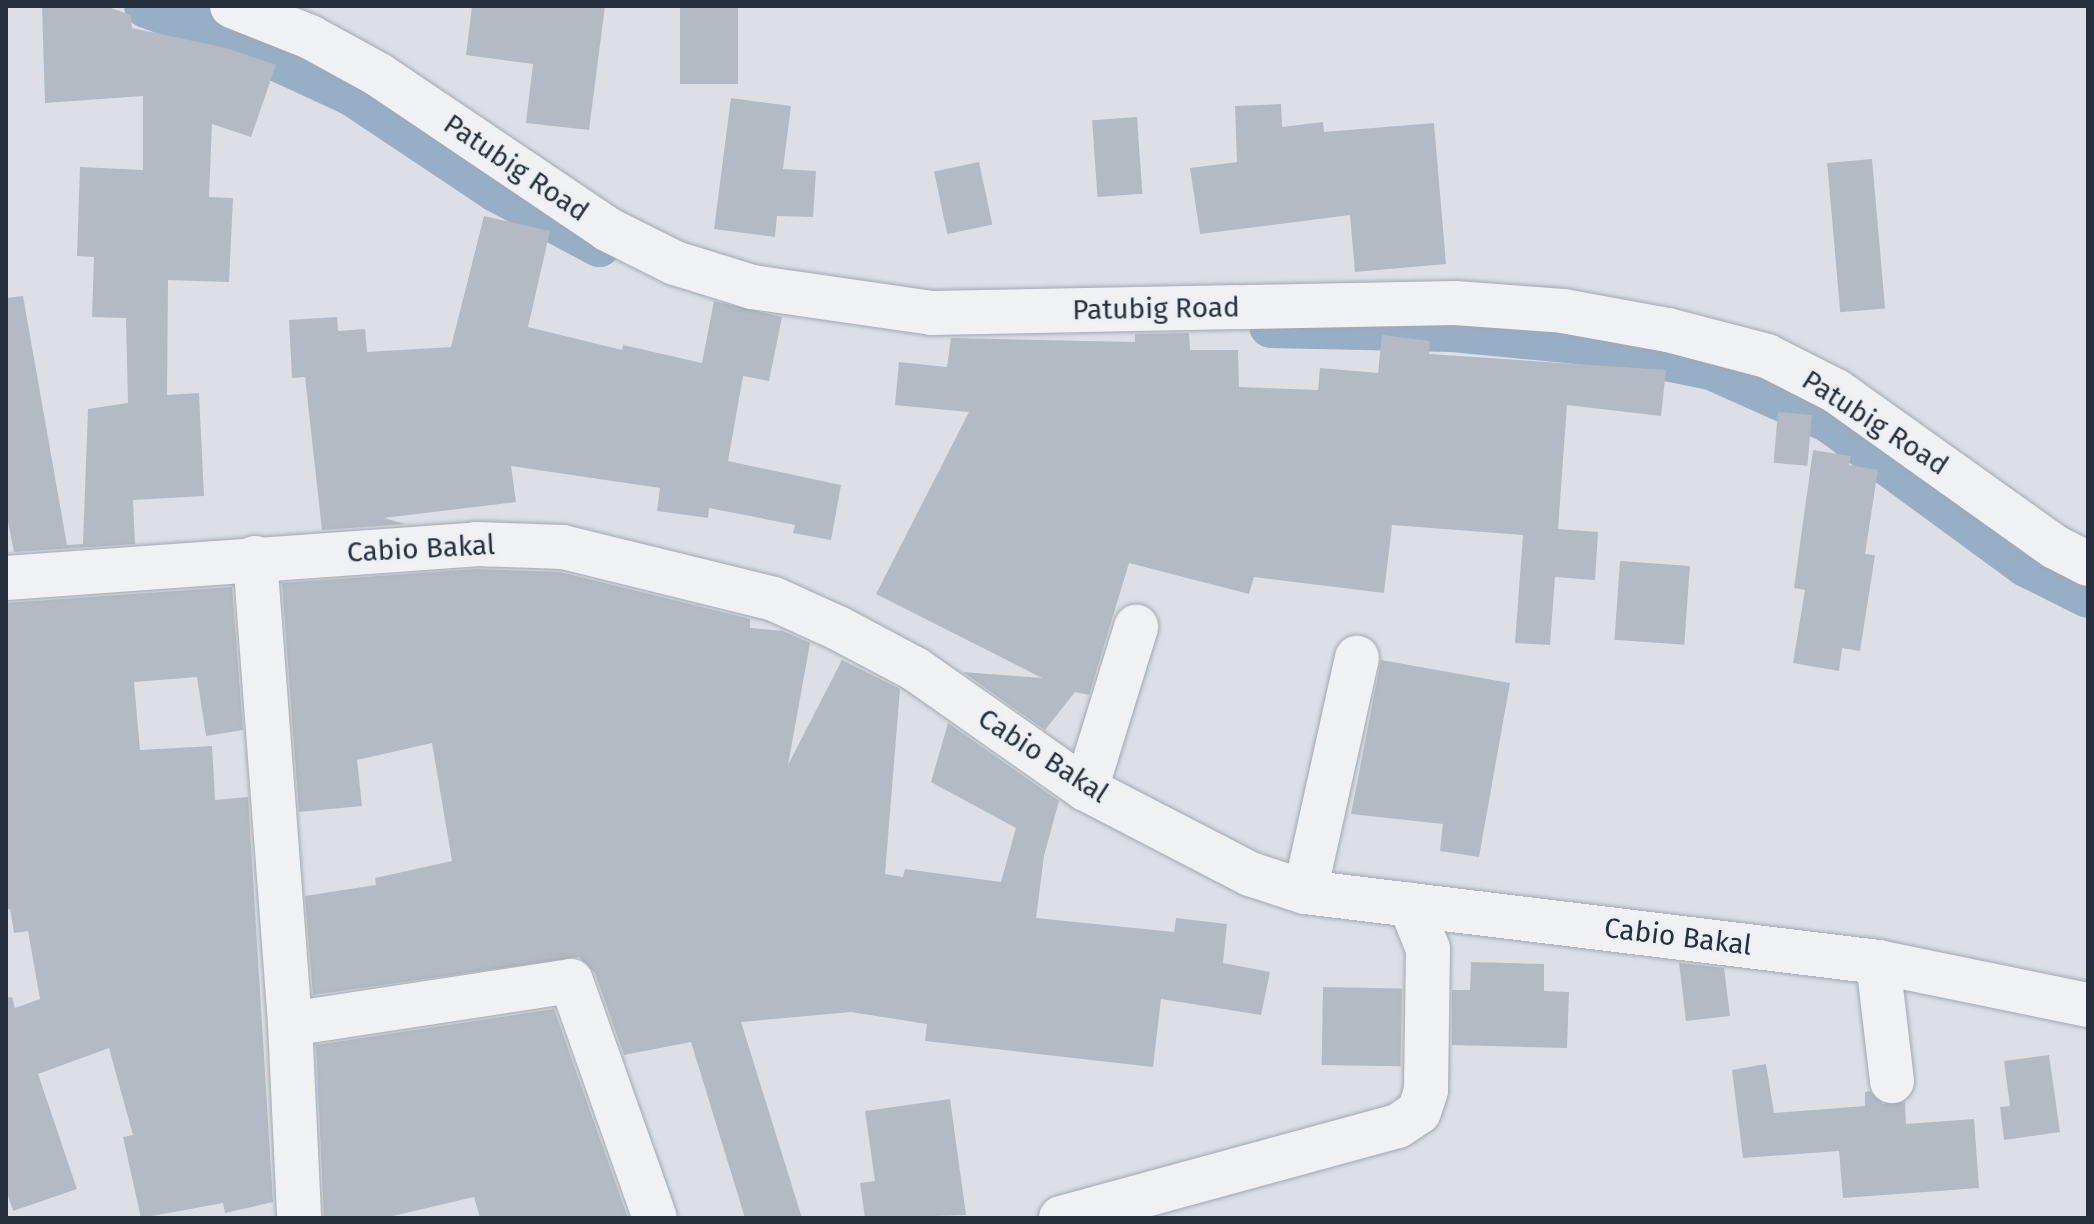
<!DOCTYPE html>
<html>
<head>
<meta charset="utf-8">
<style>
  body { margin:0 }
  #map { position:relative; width:2094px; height:1224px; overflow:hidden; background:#dce0e6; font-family:"Fira Sans",sans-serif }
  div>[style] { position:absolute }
  .canal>* { height:44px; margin:-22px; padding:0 22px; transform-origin:22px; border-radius:22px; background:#97afc6 }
  .building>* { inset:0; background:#b4bac3; transform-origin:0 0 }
  .roads { filter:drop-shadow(0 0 2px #a2a7b0) drop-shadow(0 0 2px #a2a7b0) }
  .minor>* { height:44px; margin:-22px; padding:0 22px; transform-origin:22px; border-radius:22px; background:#eff1f5 }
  span { translate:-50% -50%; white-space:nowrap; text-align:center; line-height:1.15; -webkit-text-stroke:6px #eceff4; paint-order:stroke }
  .street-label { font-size:28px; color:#262f3c }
  .frame { position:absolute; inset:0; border:8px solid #262f3c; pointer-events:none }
</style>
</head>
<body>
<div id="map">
  <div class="canal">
    <div style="left:146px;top:6px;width:71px;rotate:19.7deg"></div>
    <div style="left:213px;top:30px;width:153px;rotate:24.7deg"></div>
    <div style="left:352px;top:94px;width:173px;rotate:33.7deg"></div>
    <div style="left:496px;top:190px;width:117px;rotate:28.1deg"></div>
    <div style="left:1271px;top:326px;width:182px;rotate:1.3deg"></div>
    <div style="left:1453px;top:330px;width:133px;rotate:5.6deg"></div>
    <div style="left:1585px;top:343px;width:128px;rotate:11.2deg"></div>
    <div style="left:1711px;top:368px;width:128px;rotate:24deg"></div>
    <div style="left:1828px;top:420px;width:245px;rotate:36.2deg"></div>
    <div style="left:2026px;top:565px;width:69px;rotate:26.6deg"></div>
  </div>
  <div class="building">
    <div style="clip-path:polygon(42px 6px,105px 6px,131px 15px,132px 28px,226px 48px,276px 65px,251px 137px,212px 124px,209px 197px,233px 198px,229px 282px,168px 280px,167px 395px,199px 393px,204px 496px,133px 500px,135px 544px,14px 552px,6px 512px,6px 298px,23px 296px,67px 545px,83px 544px,88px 409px,128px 403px,126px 318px,92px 317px,94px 257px,77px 256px,80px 167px,143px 170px,143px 96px,45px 103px)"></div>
    <div style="clip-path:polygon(472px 6px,605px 6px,589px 130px,526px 123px,533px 64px,466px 55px)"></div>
    <div style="left:680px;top:6px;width:58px;height:78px"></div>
    <div style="clip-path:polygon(731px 98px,791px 106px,783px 169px,816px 171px,813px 217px,777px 216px,775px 237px,714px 229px)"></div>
    <div style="clip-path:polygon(1281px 104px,1282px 127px,1323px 122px,1324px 132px,1434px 123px,1446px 264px,1355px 272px,1350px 215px,1200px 234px,1190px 168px,1237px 162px,1235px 106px)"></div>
    <div style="left:1137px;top:117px;width:77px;height:45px;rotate:86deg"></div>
    <div style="left:1872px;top:159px;width:150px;height:45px;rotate:85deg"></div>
    <div style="left:979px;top:162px;width:64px;height:46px;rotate:78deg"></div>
    <div style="clip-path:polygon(484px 216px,550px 231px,528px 327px,622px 350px,623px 345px,702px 363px,714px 301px,782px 317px,769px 381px,743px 376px,728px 461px,841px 485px,831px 540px,793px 533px,795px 525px,709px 508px,708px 518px,657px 511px,660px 488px,511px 466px,516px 502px,384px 518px,406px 524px,322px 530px,305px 377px,292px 378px,289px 320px,337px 317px,338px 331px,365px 329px,367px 352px,451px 347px)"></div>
    <div style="clip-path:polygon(1189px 333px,1190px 350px,1238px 350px,1239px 387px,1318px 390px,1320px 368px,1378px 373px,1382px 335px,1430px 341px,1429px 354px,1666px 370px,1661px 416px,1567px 405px,1558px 529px,1598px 532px,1595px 580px,1555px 577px,1550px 645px,1515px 643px,1523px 535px,1392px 525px,1384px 593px,1254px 577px,1249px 594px,1129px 563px,1089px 695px,1075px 692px,1045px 730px,963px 672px,1042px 678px,876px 594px,969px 412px,895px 405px,899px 362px,947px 367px,951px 338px,1135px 342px,1135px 334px)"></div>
    <div style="left:1778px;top:412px;width:34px;height:51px;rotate:5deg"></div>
    <div style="clip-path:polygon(1813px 450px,1851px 456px,1849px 465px,1878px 470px,1865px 554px,1875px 555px,1860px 651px,1842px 648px,1839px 671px,1793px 663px,1805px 590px,1794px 588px)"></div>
    <div style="left:1620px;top:561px;width:70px;height:79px;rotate:4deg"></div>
    <div style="clip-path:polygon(476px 569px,560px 572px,750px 619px,750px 628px,783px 631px,810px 643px,788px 765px,842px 660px,900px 689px,885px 874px,903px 877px,905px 869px,1001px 882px,1016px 828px,931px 782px,948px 723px,1059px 801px,1044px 856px,1036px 918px,1174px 932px,1176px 918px,1227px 924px,1223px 963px,1270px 972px,1261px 1015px,1161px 999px,1153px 1067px,925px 1041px,927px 1024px,851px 1012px,741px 1022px,802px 1218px,745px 1218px,691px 1042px,624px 1055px,595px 973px,579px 957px,313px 995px,305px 896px,376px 885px,375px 878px,452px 861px,432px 743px,357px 760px,362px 806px,299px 812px,282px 583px)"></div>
    <div style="clip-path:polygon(232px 587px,243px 730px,206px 736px,197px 677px,134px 682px,140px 750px,212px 746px,215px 800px,248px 797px,273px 1202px,225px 1213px,223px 1203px,141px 1218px,123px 1137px,133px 1135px,109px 1048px,38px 1074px,77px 1189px,13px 1211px,6px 1189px,6px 998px,12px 997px,15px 1008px,40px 999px,28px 931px,14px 933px,10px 909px,6px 910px,6px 603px)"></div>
    <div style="clip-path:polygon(1381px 660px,1510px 683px,1479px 857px,1440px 851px,1443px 824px,1351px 814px)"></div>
    <div style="clip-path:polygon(1471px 962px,1544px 964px,1544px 991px,1569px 992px,1567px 1048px,1452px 1045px,1452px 990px,1470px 990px)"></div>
    <div style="clip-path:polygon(1679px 963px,1724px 968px,1730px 1016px,1686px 1021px)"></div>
    <div style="left:1323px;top:987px;width:79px;height:78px;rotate:1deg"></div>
    <div style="clip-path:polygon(554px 1009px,628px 1218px,480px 1218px,474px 1197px,384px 1218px,324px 1218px,316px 1045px)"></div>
    <div style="clip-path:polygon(2049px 1055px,2060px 1132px,2004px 1140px,2000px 1107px,2010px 1106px,2004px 1061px)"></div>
    <div style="clip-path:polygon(1766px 1064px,1774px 1113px,1865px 1106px,1865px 1092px,1870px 1091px,1883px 1104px,1905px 1102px,1906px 1124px,1974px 1119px,1979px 1188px,1843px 1198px,1839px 1151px,1743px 1158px,1732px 1070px)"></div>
    <div style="clip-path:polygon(950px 1099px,966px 1215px,865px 1218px,860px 1183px,875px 1181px,865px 1111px)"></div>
  </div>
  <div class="roads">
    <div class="minor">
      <div style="left:232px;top:6px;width:84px;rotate:21.7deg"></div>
      <div style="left:310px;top:37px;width:79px;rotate:28.8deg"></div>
      <div style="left:379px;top:75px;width:275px;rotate:34deg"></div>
      <div style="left:607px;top:229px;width:76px;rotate:26.6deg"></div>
      <div style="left:675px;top:263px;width:81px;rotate:17.3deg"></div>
      <div style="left:752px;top:287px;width:182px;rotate:8.2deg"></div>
      <div style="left:932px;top:313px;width:523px;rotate:-1.1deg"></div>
      <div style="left:1455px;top:303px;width:108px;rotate:4.2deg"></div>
      <div style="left:1563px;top:311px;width:107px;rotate:10.3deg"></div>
      <div style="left:1668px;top:330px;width:102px;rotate:14.7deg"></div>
      <div style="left:1767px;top:356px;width:77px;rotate:26.9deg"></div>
      <div style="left:1836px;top:391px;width:269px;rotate:35.5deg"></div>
      <div style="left:2055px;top:547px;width:37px;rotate:27deg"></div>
      <div style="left:255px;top:558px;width:467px;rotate:85.7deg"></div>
      <div style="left:290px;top:1024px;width:194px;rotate:87.3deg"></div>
      <div style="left:6px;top:578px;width:471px;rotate:-4.1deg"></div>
      <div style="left:476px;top:544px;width:87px;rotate:2deg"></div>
      <div style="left:563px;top:547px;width:217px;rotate:13.8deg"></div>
      <div style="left:774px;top:599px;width:70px;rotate:24.4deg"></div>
      <div style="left:838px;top:628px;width:87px;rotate:28deg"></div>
      <div style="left:915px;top:669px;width:209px;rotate:35.1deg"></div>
      <div style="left:1086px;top:789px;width:185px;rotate:27.4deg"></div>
      <div style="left:1250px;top:874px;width:58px;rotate:18.1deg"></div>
      <div style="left:1305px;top:892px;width:577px;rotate:6.96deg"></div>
      <div style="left:1878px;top:962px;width:214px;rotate:11.6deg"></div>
      <div style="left:1086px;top:789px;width:170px;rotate:-72.8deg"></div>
      <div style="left:1305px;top:892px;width:240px;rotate:-77.5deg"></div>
      <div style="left:1878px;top:962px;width:120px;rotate:83.3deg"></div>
      <div style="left:290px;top:1024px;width:284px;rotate:-8.7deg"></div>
      <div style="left:571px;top:981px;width:251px;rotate:70.5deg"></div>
      <div style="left:1061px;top:1218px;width:349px;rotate:-15.3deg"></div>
      <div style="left:1398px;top:1126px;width:25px;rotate:-34deg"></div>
      <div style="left:1419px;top:1112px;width:23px;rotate:-72deg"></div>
      <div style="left:1426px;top:1090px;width:141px;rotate:-89.2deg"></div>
      <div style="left:1428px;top:949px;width:48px;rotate:-111.8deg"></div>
    </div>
  </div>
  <div class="street-label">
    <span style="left:516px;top:168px;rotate:34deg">Patubig Road</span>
    <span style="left:1156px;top:309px;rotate:-1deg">Patubig Road</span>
    <span style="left:1875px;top:423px;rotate:33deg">Patubig Road</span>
    <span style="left:421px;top:549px;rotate:-3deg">Cabio Bakal</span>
    <span style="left:1043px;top:756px;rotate:33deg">Cabio Bakal</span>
    <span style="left:1678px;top:937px;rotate:7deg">Cabio Bakal</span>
  </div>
  <div class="frame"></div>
</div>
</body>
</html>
